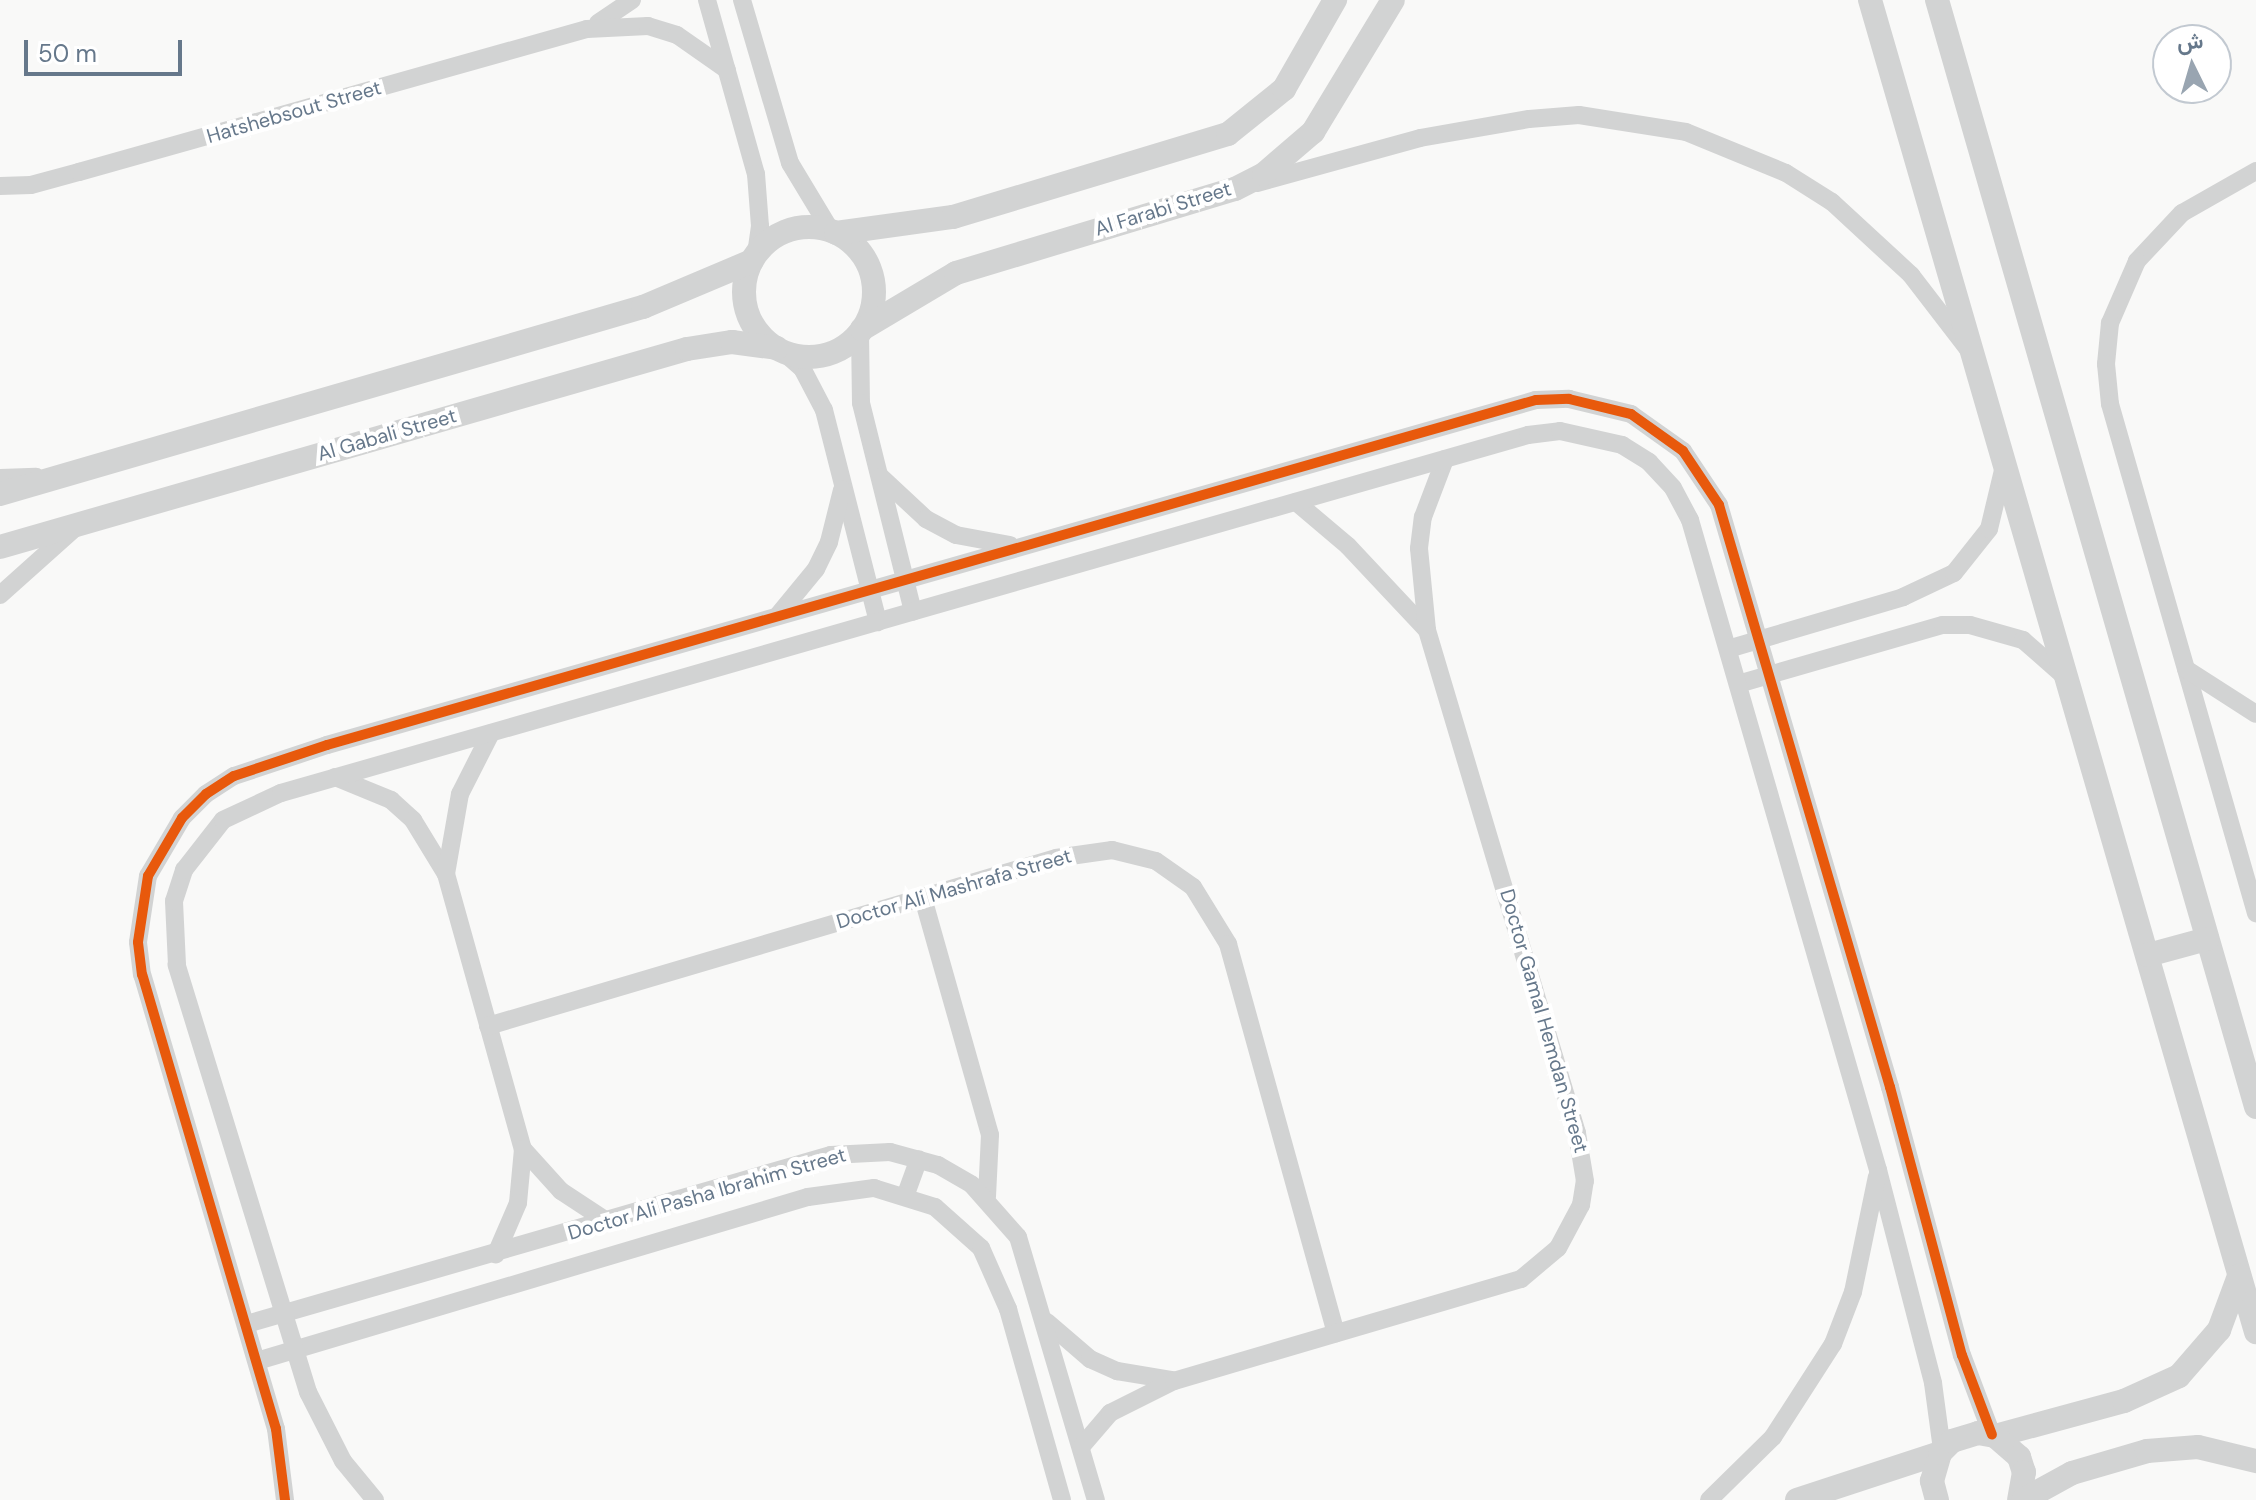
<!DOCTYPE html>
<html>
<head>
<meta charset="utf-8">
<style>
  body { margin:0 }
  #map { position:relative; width:2256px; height:1500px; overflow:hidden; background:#f9f9f8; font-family:"DM Sans",Vazirmatn,sans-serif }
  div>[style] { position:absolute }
  .minor>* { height:18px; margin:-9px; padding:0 9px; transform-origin:9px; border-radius:9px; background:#d2d3d3 }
  .tertiary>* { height:24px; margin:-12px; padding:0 12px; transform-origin:12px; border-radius:12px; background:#d2d3d3 }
  .tertiary>.ring { margin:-12px; padding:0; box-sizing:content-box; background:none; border:24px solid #d2d3d3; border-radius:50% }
  .cycleway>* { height:10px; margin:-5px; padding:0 5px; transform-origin:5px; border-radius:5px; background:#e8590c }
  span { translate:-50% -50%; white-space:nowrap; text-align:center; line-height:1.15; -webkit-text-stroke:8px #fff; paint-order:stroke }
  .street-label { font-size:20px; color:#66788b }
  .north { position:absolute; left:2152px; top:24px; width:80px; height:80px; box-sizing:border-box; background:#fff; border:2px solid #c2c9d1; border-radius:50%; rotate:355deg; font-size:22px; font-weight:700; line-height:32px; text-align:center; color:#66788b }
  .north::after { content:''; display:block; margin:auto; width:28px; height:36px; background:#99a5b1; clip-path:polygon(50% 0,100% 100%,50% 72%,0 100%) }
  .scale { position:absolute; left:24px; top:40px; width:158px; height:36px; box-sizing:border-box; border:4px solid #66788b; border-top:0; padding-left:10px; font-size:24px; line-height:28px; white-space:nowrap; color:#66788b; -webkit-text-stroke:6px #fff; paint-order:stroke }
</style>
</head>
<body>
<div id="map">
  <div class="minor">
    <div style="left:707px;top:0;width:181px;rotate:74.3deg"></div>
    <div style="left:756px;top:174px;width:52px;rotate:85.6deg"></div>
    <div style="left:760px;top:226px;width:28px;rotate:98deg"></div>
    <div style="left:742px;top:0;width:170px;rotate:73.6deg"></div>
    <div style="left:790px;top:163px;width:79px;rotate:58.9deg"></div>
    <div style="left:598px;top:23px;width:41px;rotate:-34.1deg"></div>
    <div style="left:2256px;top:171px;width:85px;rotate:150.4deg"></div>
    <div style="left:2182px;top:213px;width:66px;rotate:133.2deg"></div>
    <div style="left:2137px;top:261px;width:68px;rotate:113.5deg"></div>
    <div style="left:2110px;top:323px;width:41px;rotate:95.6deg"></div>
    <div style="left:2106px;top:364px;width:40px;rotate:84.3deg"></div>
    <div style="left:2110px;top:404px;width:530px;rotate:74deg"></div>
    <div style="left:1257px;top:183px;width:169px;rotate:-15.4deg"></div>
    <div style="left:1420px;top:138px;width:111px;rotate:-9.9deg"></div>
    <div style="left:1529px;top:119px;width:50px;rotate:-4.6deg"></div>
    <div style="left:1579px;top:115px;width:108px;rotate:9deg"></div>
    <div style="left:1686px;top:132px;width:108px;rotate:22.3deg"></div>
    <div style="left:1786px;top:173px;width:54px;rotate:32.2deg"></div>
    <div style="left:1832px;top:202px;width:108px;rotate:42.7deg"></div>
    <div style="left:1911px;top:275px;width:93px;rotate:52.4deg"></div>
    <div style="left:0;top:186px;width:31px;rotate:-2deg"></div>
    <div style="left:31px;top:185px;width:50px;rotate:-15.2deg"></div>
    <div style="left:79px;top:172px;width:528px;rotate:-15.72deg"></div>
    <div style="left:587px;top:29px;width:61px;rotate:-2.8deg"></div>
    <div style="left:648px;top:26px;width:30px;rotate:17deg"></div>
    <div style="left:677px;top:35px;width:61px;rotate:35deg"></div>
    <div style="left:860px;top:332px;width:71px;rotate:89.2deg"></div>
    <div style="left:861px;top:403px;width:215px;rotate:76deg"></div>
    <div style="left:781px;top:350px;width:28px;rotate:41deg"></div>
    <div style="left:802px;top:368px;width:47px;rotate:62.4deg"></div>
    <div style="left:824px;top:410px;width:219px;rotate:75.7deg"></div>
    <div style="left:881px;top:477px;width:62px;rotate:43deg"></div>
    <div style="left:926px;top:519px;width:34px;rotate:28deg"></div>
    <div style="left:956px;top:535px;width:55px;rotate:10.5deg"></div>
    <div style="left:0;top:478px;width:36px;rotate:-2deg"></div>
    <div style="left:1296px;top:502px;width:68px;rotate:40.2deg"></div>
    <div style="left:1348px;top:546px;width:115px;rotate:46.8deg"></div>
    <div style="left:0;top:595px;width:102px;rotate:-41.8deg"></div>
    <div style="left:779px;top:614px;width:58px;rotate:-50.6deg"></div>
    <div style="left:816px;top:569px;width:30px;rotate:-64deg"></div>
    <div style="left:829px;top:542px;width:54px;rotate:-76deg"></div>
    <div style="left:1728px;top:649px;width:183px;rotate:-16.5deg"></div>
    <div style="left:1903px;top:597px;width:56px;rotate:-25.2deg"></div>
    <div style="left:1954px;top:573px;width:56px;rotate:-51.5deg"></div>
    <div style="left:1989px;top:529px;width:65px;rotate:-76.6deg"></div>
    <div style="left:2186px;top:669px;width:83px;rotate:32.7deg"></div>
    <div style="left:1738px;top:684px;width:213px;rotate:-16.1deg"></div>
    <div style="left:1943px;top:625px;width:27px"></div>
    <div style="left:1970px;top:625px;width:55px;rotate:15.8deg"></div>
    <div style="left:2023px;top:640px;width:53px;rotate:41.2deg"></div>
    <div style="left:335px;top:777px;width:61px;rotate:22.3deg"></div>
    <div style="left:391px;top:800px;width:30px;rotate:42deg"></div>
    <div style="left:413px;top:820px;width:63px;rotate:58.6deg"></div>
    <div style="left:446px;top:874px;width:286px;rotate:74.4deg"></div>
    <div style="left:523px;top:1149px;width:54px;rotate:95.3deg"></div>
    <div style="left:518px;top:1203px;width:56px;rotate:113.3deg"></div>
    <div style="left:446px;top:874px;width:81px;rotate:-80.1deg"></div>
    <div style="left:460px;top:794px;width:68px;rotate:-63.1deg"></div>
    <div style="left:923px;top:898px;width:246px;rotate:74.2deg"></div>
    <div style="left:990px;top:1135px;width:62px;rotate:92.8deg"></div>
    <div style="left:488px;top:1026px;width:592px;rotate:-16.48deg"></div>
    <div style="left:1056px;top:858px;width:57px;rotate:-8.1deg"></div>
    <div style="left:1112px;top:850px;width:45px;rotate:14deg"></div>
    <div style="left:1156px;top:861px;width:45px;rotate:35.1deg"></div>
    <div style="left:1193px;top:887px;width:67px;rotate:58.4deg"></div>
    <div style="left:1228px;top:944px;width:404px;rotate:74.5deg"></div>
    <div style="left:523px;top:1149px;width:57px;rotate:47.9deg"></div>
    <div style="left:561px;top:1191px;width:56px;rotate:33.4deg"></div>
    <div style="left:906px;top:1194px;width:37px;rotate:-70deg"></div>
    <div style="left:1047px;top:1322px;width:57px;rotate:40.7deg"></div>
    <div style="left:1090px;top:1359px;width:30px;rotate:24deg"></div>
    <div style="left:1117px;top:1371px;width:56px;rotate:9.3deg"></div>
    <div style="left:247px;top:1324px;width:608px;rotate:-16.14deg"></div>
    <div style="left:831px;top:1155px;width:59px;rotate:-2.9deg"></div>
    <div style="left:890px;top:1152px;width:50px;rotate:15.2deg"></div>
    <div style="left:938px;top:1165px;width:39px;rotate:30deg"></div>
    <div style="left:972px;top:1185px;width:69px;rotate:48.5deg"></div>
    <div style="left:1018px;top:1237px;width:274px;rotate:73.5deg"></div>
    <div style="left:257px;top:1361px;width:575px;rotate:-16.58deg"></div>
    <div style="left:808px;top:1197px;width:67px;rotate:-7.8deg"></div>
    <div style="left:874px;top:1188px;width:64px;rotate:17.3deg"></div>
    <div style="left:935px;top:1207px;width:62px;rotate:41.7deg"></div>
    <div style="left:981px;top:1248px;width:67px;rotate:66.1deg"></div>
    <div style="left:1008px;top:1309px;width:198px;rotate:74.2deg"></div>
    <div style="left:1081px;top:1447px;width:45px;rotate:-49.5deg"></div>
    <div style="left:1110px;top:1413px;width:72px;rotate:-26.6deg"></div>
    <div style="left:1174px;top:1381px;width:362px;rotate:-16.4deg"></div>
    <div style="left:1521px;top:1279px;width:48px;rotate:-40deg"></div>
    <div style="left:1558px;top:1248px;width:49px;rotate:-61.9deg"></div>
    <div style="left:1581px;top:1205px;width:24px;rotate:-81deg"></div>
    <div style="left:1585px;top:1181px;width:49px;rotate:-99.5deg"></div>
    <div style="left:1577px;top:1133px;width:525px;rotate:-106.61deg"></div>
    <div style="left:1427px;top:630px;width:82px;rotate:-95.6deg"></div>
    <div style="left:1419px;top:548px;width:31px;rotate:-83deg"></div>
    <div style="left:1423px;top:517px;width:62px;rotate:-69.2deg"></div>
    <div style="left:285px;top:1500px;width:72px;rotate:-97.2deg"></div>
    <div style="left:276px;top:1429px;width:473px;rotate:-106.4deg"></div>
    <div style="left:142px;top:975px;width:33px;rotate:-97deg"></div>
    <div style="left:138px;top:942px;width:67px;rotate:-81.4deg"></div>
    <div style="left:148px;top:876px;width:67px;rotate:-59.6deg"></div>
    <div style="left:182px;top:818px;width:34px;rotate:-45deg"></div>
    <div style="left:206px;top:794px;width:33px;rotate:-33deg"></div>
    <div style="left:234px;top:776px;width:98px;rotate:-18.4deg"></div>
    <div style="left:327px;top:745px;width:1257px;rotate:-15.93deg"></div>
    <div style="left:1536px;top:400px;width:33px;rotate:-2deg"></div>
    <div style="left:1569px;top:399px;width:64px;rotate:13.6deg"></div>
    <div style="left:1631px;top:414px;width:64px;rotate:35.4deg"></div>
    <div style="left:1683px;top:451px;width:65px;rotate:56.3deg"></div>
    <div style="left:1719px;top:505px;width:607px;rotate:73.63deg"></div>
    <div style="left:1890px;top:1087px;width:278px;rotate:75deg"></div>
    <div style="left:1962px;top:1355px;width:85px;rotate:69.4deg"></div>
    <div style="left:375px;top:1500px;width:50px;rotate:-129.4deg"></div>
    <div style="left:343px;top:1461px;width:77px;rotate:-116.9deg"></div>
    <div style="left:308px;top:1392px;width:447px;rotate:-107.1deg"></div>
    <div style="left:177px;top:965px;width:64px;rotate:-92.7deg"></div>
    <div style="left:174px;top:901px;width:33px;rotate:-72deg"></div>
    <div style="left:184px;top:870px;width:63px;rotate:-52deg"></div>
    <div style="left:223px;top:820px;width:64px;rotate:-25deg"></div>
    <div style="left:281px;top:793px;width:1297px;rotate:-16.02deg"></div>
    <div style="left:1528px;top:435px;width:32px;rotate:-7deg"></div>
    <div style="left:1560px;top:431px;width:64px;rotate:12.7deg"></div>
    <div style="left:1622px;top:445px;width:32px;rotate:32deg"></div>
    <div style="left:1649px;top:462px;width:35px;rotate:47deg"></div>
    <div style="left:1673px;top:488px;width:36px;rotate:62deg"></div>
    <div style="left:1690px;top:520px;width:677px;rotate:73.87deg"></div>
    <div style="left:1878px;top:1170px;width:220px;rotate:75.5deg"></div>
    <div style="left:1933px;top:1383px;width:68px;rotate:82.3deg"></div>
    <div style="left:1709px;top:1500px;width:90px;rotate:-44.5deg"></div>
    <div style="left:1773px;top:1437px;width:111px;rotate:-57.2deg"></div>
    <div style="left:1833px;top:1344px;width:56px;rotate:-69deg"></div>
    <div style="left:1853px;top:1292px;width:118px;rotate:-78.3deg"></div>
  </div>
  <div class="tertiary">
    <div style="left:1870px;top:0;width:1387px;rotate:73.84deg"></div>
    <div style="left:1937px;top:0;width:1152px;rotate:73.92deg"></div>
    <div class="ring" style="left:744px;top:227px;width:106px;height:106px"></div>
    <div style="left:836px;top:233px;width:118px;rotate:-7.8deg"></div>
    <div style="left:953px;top:217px;width:287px;rotate:-16.8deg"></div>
    <div style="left:1228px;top:134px;width:72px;rotate:-38.8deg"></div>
    <div style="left:1284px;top:89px;width:103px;rotate:-60.2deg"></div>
    <div style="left:862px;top:329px;width:109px;rotate:-30.8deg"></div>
    <div style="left:956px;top:273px;width:291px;rotate:-16.8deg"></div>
    <div style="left:1235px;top:189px;width:33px;rotate:-27deg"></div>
    <div style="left:1264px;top:174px;width:65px;rotate:-40.6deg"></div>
    <div style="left:1313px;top:132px;width:154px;rotate:-58.8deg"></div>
    <div style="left:0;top:494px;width:670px;rotate:-16.22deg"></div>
    <div style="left:643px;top:307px;width:118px;rotate:-22.9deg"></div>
    <div style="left:0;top:547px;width:715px;rotate:-16.08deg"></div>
    <div style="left:687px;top:349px;width:46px;rotate:-8.8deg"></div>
    <div style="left:732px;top:342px;width:45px;rotate:7.6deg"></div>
    <div style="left:2148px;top:955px;width:61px;rotate:-15.2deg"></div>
    <div style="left:1995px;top:1436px;width:134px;rotate:-15.2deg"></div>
    <div style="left:2124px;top:1401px;width:60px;rotate:-24.4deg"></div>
    <div style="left:2179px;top:1376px;width:61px;rotate:-49deg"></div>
    <div style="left:2219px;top:1330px;width:58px;rotate:-69.7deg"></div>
    <div style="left:1797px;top:1500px;width:151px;rotate:-18.2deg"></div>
    <div style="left:1937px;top:1500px;width:20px;rotate:-105deg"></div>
    <div style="left:1932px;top:1481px;width:29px;rotate:-74deg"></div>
    <div style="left:1940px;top:1453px;width:17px;rotate:-45deg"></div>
    <div style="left:1952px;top:1441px;width:27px;rotate:-17deg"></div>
    <div style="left:1978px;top:1433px;width:17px;rotate:10deg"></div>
    <div style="left:1995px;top:1436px;width:32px;rotate:41deg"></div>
    <div style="left:2019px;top:1457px;width:16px;rotate:72deg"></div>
    <div style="left:2024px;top:1472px;width:28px;rotate:100deg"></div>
    <div style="left:2023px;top:1500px;width:56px;rotate:-28.9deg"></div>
    <div style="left:2072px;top:1473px;width:78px;rotate:-16.3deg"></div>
    <div style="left:2147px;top:1451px;width:51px;rotate:-4.5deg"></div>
    <div style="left:2198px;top:1447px;width:60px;rotate:13.6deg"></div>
  </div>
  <div class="cycleway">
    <div style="left:285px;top:1500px;width:72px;rotate:-97.2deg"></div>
    <div style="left:276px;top:1429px;width:473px;rotate:-106.4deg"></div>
    <div style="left:142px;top:975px;width:33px;rotate:-97deg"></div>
    <div style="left:138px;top:942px;width:67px;rotate:-81.4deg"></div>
    <div style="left:148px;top:876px;width:67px;rotate:-59.6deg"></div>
    <div style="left:182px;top:818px;width:34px;rotate:-45deg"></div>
    <div style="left:206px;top:794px;width:33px;rotate:-33deg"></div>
    <div style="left:234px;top:776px;width:98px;rotate:-18.4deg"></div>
    <div style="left:327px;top:745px;width:1257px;rotate:-15.93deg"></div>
    <div style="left:1536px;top:400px;width:33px;rotate:-2deg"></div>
    <div style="left:1569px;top:399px;width:64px;rotate:13.6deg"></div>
    <div style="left:1631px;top:414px;width:64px;rotate:35.4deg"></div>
    <div style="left:1683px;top:451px;width:65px;rotate:56.3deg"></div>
    <div style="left:1719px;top:505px;width:607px;rotate:73.63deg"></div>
    <div style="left:1890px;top:1087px;width:278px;rotate:75deg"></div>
    <div style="left:1962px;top:1355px;width:85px;rotate:69.4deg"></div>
  </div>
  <div class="street-label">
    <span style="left:294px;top:112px;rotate:-16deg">Hatshebsout Street</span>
    <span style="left:1163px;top:209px;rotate:-17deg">Al Farabi Street</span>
    <span style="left:387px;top:435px;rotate:-16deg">Al Gabali Street</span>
    <span style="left:954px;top:889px;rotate:-16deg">Doctor Ali Mashrafa Street</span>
    <span style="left:1544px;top:1021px;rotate:74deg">Doctor Gamal Hemdan Street</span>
    <span style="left:707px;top:1194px;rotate:-16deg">Doctor Ali Pasha Ibrahim Street</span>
  </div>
  <div class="north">ش</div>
  <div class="scale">50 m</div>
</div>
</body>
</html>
